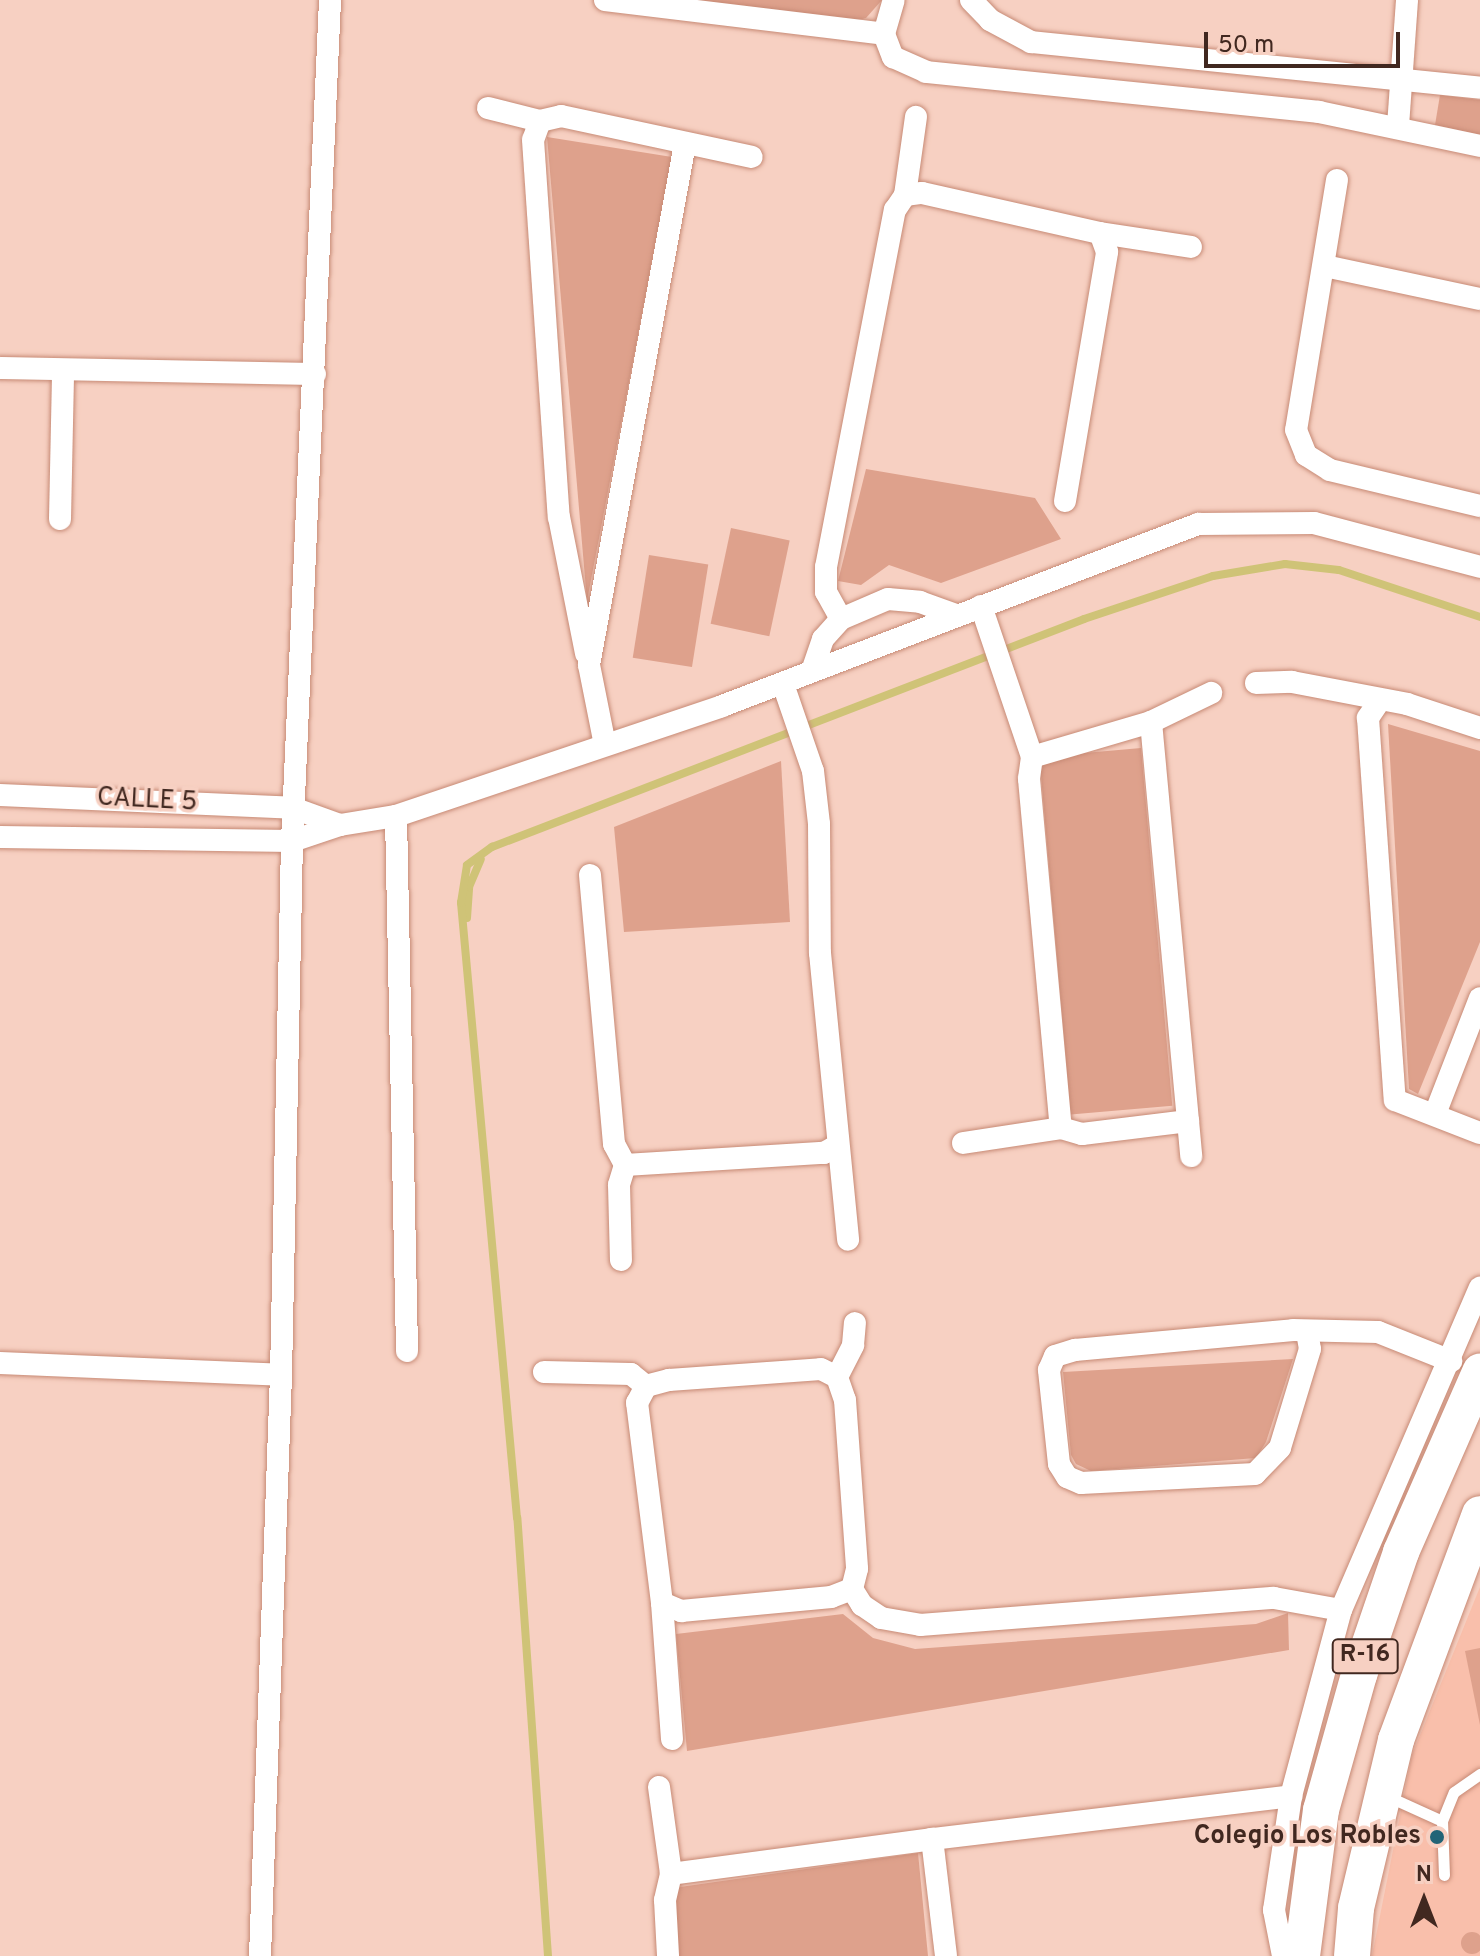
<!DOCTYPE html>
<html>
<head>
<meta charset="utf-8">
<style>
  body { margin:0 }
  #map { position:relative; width:1480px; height:1956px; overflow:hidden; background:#f7d0c2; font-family:Overpass,sans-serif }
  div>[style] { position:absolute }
  .built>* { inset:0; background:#f9bfab }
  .green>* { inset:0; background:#dea18c; transform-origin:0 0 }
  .round { border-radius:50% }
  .stream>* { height:8px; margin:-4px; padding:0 4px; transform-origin:4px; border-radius:4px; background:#cfc377 }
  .roads { filter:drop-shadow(0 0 2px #c78a75) drop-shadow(0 0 2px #c78a75) }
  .service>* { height:11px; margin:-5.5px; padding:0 5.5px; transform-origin:5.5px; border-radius:5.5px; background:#fff }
  .minor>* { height:22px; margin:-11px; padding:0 11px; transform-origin:11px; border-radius:11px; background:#fff }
  .primary>* { height:36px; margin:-18px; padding:0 18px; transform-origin:18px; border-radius:18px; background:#fff }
  .dots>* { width:22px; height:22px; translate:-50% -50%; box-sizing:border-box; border:4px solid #f7d0c2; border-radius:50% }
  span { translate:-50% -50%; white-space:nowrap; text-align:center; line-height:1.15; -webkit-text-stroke:7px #f7d0c2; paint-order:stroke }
  .shield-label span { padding:2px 6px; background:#f7d0c2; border:2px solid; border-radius:6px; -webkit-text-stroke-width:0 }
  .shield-label { font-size:24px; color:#412820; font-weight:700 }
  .street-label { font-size:26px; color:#412820 }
  .poi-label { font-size:26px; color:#412820; font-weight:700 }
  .right { translate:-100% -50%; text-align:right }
  .north { position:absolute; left:1384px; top:1860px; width:80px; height:80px; -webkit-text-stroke:6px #f7d0c2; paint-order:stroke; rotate:0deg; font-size:22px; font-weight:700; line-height:32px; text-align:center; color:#412820 }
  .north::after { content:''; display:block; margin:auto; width:28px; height:36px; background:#412820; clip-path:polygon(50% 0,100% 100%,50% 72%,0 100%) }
  .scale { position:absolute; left:1204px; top:32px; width:196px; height:36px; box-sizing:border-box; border:4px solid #412820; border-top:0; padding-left:10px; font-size:24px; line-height:28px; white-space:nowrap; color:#412820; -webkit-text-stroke:6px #f7d0c2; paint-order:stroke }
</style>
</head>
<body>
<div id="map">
  <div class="built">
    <div style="clip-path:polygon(1480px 1587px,1480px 1956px,1372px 1956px,1412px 1755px)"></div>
  </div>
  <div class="green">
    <div style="clip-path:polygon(692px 0,882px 0,866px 18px,847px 23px)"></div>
    <div style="clip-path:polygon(1440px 95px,1480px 100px,1480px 135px,1435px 125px)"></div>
    <div style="clip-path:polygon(547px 137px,672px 157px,587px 601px)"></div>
    <div style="clip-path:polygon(866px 469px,1035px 498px,1061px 539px,941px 583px,889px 565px,861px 585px,838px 581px)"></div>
    <div style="left:731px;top:528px;width:60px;height:98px;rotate:12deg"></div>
    <div style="left:649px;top:555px;width:60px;height:104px;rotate:9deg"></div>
    <div style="clip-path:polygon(1388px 724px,1480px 751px,1480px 942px,1418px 1094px,1409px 1089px)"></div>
    <div style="left:1141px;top:748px;width:359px;height:102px;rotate:85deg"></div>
    <div style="clip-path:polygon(781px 761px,790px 922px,624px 932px,614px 827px)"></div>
    <div style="clip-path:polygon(1293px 1359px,1266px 1442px,1256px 1458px,1091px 1471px,1076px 1464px,1071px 1455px,1063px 1372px)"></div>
    <div style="clip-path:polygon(1288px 1613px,1289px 1650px,687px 1751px,676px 1634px,843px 1614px,873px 1638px,915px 1649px,1256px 1624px)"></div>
    <div style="clip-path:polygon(1480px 1648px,1480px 1725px,1465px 1651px)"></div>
    <div style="clip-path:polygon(918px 1853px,928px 1956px,678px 1956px,673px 1888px)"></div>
    <div class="round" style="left:1461px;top:1932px;width:22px;height:22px"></div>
  </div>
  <div class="stream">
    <div style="left:467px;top:918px;width:31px;rotate:-86deg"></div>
    <div style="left:469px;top:887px;width:30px;rotate:-67deg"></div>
    <div style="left:548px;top:1956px;width:439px;rotate:-94deg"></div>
    <div style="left:517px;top:1518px;width:618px;rotate:-95.2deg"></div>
    <div style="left:461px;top:903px;width:38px;rotate:-81deg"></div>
    <div style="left:467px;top:865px;width:31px;rotate:-36deg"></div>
    <div style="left:492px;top:847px;width:634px;rotate:-21.06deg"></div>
    <div style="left:1084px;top:619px;width:136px;rotate:-18.4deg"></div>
    <div style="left:1213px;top:576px;width:73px;rotate:-9.5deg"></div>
    <div style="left:1285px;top:564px;width:54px;rotate:6.3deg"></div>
    <div style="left:1339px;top:570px;width:149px;rotate:18.4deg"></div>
  </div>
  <div class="roads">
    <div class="service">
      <div style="left:1387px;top:1796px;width:60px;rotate:24.4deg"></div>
      <div style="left:1444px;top:1875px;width:54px;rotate:-92.1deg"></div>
      <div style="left:1442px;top:1821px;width:31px;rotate:-68deg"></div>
      <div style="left:1454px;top:1792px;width:32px;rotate:-35deg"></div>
    </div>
    <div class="minor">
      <div style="left:605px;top:0;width:281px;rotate:6.9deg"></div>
      <div style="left:884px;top:34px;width:25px;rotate:69deg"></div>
      <div style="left:893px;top:57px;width:36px;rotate:24deg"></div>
      <div style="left:926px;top:72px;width:395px;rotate:5.8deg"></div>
      <div style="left:1319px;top:112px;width:165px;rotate:11.9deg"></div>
      <div style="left:971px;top:0;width:28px;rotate:46deg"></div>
      <div style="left:990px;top:20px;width:47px;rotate:28.2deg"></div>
      <div style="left:1031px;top:42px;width:451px;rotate:5.8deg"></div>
      <div style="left:884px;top:34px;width:35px;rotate:-74deg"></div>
      <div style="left:488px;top:108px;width:54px;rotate:14deg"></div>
      <div style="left:540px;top:121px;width:22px;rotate:-13deg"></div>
      <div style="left:561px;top:116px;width:195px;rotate:12.1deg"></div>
      <div style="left:540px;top:121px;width:20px;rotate:110deg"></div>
      <div style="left:533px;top:140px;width:378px;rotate:86.1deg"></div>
      <div style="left:559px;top:517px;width:139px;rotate:78.8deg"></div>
      <div style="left:1398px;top:126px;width:126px;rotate:-85.9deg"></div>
      <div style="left:1337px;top:180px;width:253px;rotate:99.3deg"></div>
      <div style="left:1296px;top:430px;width:27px;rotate:68deg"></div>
      <div style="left:1306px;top:455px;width:28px;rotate:32deg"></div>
      <div style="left:1330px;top:470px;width:154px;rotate:13.5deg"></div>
      <div style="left:905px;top:195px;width:17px;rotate:-7deg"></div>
      <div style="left:922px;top:193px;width:182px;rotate:12.7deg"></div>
      <div style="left:1100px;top:233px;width:92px;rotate:8.7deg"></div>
      <div style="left:1325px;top:266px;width:158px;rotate:12deg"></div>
      <div style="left:0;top:368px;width:315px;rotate:1.1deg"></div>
      <div style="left:1065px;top:501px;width:253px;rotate:-80.4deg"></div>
      <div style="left:1107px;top:252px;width:20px;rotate:-110deg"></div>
      <div style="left:60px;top:519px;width:149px;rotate:-88.8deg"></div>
      <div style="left:981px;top:606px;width:159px;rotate:71.3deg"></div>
      <div style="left:1032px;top:757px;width:22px;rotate:98deg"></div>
      <div style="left:1029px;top:779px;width:350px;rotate:84.8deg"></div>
      <div style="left:841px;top:619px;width:31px;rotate:-119deg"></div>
      <div style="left:826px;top:592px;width:25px;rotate:-90deg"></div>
      <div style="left:826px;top:567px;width:364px;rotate:-79.1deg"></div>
      <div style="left:895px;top:210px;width:18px;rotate:-56deg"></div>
      <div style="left:905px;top:195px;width:79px;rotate:-82deg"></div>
      <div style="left:812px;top:671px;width:34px;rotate:-71deg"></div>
      <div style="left:823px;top:639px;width:27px;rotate:-48deg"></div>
      <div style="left:841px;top:619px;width:51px;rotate:-23.1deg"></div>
      <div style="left:888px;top:599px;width:32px;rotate:5deg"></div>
      <div style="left:920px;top:602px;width:37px;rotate:20deg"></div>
      <div style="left:1256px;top:683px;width:36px;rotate:-2deg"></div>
      <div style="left:1292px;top:682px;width:117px;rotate:10.8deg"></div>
      <div style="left:1407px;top:704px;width:77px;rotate:18.2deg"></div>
      <div style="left:783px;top:684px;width:92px;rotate:71deg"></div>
      <div style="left:813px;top:771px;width:53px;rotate:83.5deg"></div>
      <div style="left:819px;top:824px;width:129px;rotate:89.6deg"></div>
      <div style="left:820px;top:953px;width:288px;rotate:84.4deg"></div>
      <div style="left:1380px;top:700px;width:22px;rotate:124deg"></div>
      <div style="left:1368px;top:718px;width:383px;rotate:86deg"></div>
      <div style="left:1395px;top:1100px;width:91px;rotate:21.2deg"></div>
      <div style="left:1151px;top:722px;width:436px;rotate:84.7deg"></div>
      <div style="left:605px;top:745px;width:82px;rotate:-101.3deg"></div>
      <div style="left:589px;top:665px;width:530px;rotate:-79.56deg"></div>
      <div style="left:1032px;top:757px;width:124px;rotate:-16.4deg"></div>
      <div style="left:1151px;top:722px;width:67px;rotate:-25.8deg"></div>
      <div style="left:0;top:795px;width:293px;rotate:2.5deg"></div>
      <div style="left:293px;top:808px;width:50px;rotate:19.9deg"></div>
      <div style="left:396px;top:816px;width:535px;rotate:88.82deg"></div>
      <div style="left:0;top:837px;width:292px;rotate:0.8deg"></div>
      <div style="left:292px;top:841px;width:51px;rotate:-18.4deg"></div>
      <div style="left:340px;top:825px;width:57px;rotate:-9.1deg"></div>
      <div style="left:396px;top:816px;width:344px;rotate:-18.6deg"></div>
      <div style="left:722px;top:706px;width:510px;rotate:-20.92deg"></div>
      <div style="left:1198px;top:524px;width:116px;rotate:-0.5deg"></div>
      <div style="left:1314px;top:523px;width:172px;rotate:14.8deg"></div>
      <div style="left:590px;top:875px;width:270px;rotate:84.9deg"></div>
      <div style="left:614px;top:1144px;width:24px;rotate:62deg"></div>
      <div style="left:625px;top:1165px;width:21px;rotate:107deg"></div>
      <div style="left:619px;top:1185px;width:75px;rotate:88.5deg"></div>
      <div style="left:1435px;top:1114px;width:124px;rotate:-68.8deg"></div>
      <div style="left:963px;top:1143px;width:99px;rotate:-8.7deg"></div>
      <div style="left:1061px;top:1128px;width:22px;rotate:16deg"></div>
      <div style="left:1082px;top:1134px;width:107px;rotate:-7deg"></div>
      <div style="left:625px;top:1165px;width:199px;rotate:-3.5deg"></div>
      <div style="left:824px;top:1153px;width:16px;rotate:-30deg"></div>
      <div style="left:1307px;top:1332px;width:17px;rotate:80deg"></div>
      <div style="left:1310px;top:1349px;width:103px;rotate:106.9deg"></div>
      <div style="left:1280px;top:1448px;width:36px;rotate:134deg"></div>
      <div style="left:1255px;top:1474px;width:174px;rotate:177deg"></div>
      <div style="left:1081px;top:1483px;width:15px;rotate:-157deg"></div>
      <div style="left:1067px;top:1477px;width:15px;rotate:-122deg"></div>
      <div style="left:1059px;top:1464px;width:95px;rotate:-96.1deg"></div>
      <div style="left:1049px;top:1370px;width:15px;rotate:-67deg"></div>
      <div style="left:1055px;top:1356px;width:21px;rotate:-17deg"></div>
      <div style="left:1075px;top:1350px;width:219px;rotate:-5.2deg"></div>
      <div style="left:1293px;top:1330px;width:85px;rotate:1.3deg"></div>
      <div style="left:1378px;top:1332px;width:79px;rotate:21.7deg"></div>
      <div style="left:0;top:1363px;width:281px;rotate:2.4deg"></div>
      <div style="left:544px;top:1372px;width:87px;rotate:1.3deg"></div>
      <div style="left:631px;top:1374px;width:19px;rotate:39deg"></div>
      <div style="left:837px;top:1377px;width:36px;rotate:-63deg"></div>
      <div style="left:853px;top:1345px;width:22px;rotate:-85deg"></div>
      <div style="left:662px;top:1603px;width:21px;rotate:23deg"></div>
      <div style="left:681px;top:1611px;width:151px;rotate:-5.3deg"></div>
      <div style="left:831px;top:1597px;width:22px;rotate:-21deg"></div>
      <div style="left:672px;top:1739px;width:136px;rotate:-94.2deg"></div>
      <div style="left:662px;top:1603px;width:202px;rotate:-97.1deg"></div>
      <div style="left:637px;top:1403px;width:19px;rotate:-62deg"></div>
      <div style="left:646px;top:1386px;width:24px;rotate:-15deg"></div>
      <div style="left:669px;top:1380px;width:152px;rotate:-4.1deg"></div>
      <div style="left:821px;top:1369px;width:18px;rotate:27deg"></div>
      <div style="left:837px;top:1377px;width:24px;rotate:71deg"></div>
      <div style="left:845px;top:1400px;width:169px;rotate:85.9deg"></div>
      <div style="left:857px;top:1569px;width:21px;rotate:104deg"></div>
      <div style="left:852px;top:1589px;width:19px;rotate:58deg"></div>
      <div style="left:862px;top:1605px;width:23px;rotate:34deg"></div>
      <div style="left:881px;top:1618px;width:40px;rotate:10deg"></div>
      <div style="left:920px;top:1625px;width:355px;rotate:-4.4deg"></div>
      <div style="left:1274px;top:1598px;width:68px;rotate:10.2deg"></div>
      <div style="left:659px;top:1787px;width:88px;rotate:82.1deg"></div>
      <div style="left:671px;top:1874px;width:27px;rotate:103deg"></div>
      <div style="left:665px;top:1900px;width:56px;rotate:86.9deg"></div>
      <div style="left:671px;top:1874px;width:263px;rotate:-7.6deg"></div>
      <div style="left:260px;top:1956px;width:581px;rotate:-87.93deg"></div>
      <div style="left:281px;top:1375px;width:534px;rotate:-88.82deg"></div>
      <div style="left:292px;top:841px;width:842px;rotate:-87.41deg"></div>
      <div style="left:946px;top:1956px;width:118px;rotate:-96.8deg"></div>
      <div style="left:932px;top:1839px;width:362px;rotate:-6.8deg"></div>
      <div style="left:1283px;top:1956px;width:47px;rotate:-101.1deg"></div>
      <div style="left:1274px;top:1910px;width:115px;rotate:-81.5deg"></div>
      <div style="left:1291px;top:1796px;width:193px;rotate:-75deg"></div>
      <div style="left:1341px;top:1610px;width:351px;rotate:-66.7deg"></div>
    </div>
    <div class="primary">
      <div style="left:1302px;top:1956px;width:147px;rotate:-82.6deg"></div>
      <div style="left:1321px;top:1810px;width:140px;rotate:-74.3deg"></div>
      <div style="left:1359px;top:1675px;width:130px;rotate:-71.1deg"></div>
      <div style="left:1401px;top:1552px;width:197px;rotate:-66.3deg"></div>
      <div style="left:1352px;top:1956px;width:48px;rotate:-85.2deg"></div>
      <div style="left:1356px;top:1908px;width:173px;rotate:-76.6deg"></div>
      <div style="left:1396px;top:1740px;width:241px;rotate:-69.6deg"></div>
    </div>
  </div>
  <div class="dots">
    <div style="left:1437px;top:1837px;background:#226477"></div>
  </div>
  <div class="shield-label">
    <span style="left:1365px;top:1656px">R-16</span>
  </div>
  <div class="street-label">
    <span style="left:147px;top:801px;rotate:3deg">CALLE 5</span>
  </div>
  <div class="poi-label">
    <span class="right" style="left:1421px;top:1837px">Colegio Los Robles</span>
  </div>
  <div class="north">N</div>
  <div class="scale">50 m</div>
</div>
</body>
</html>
